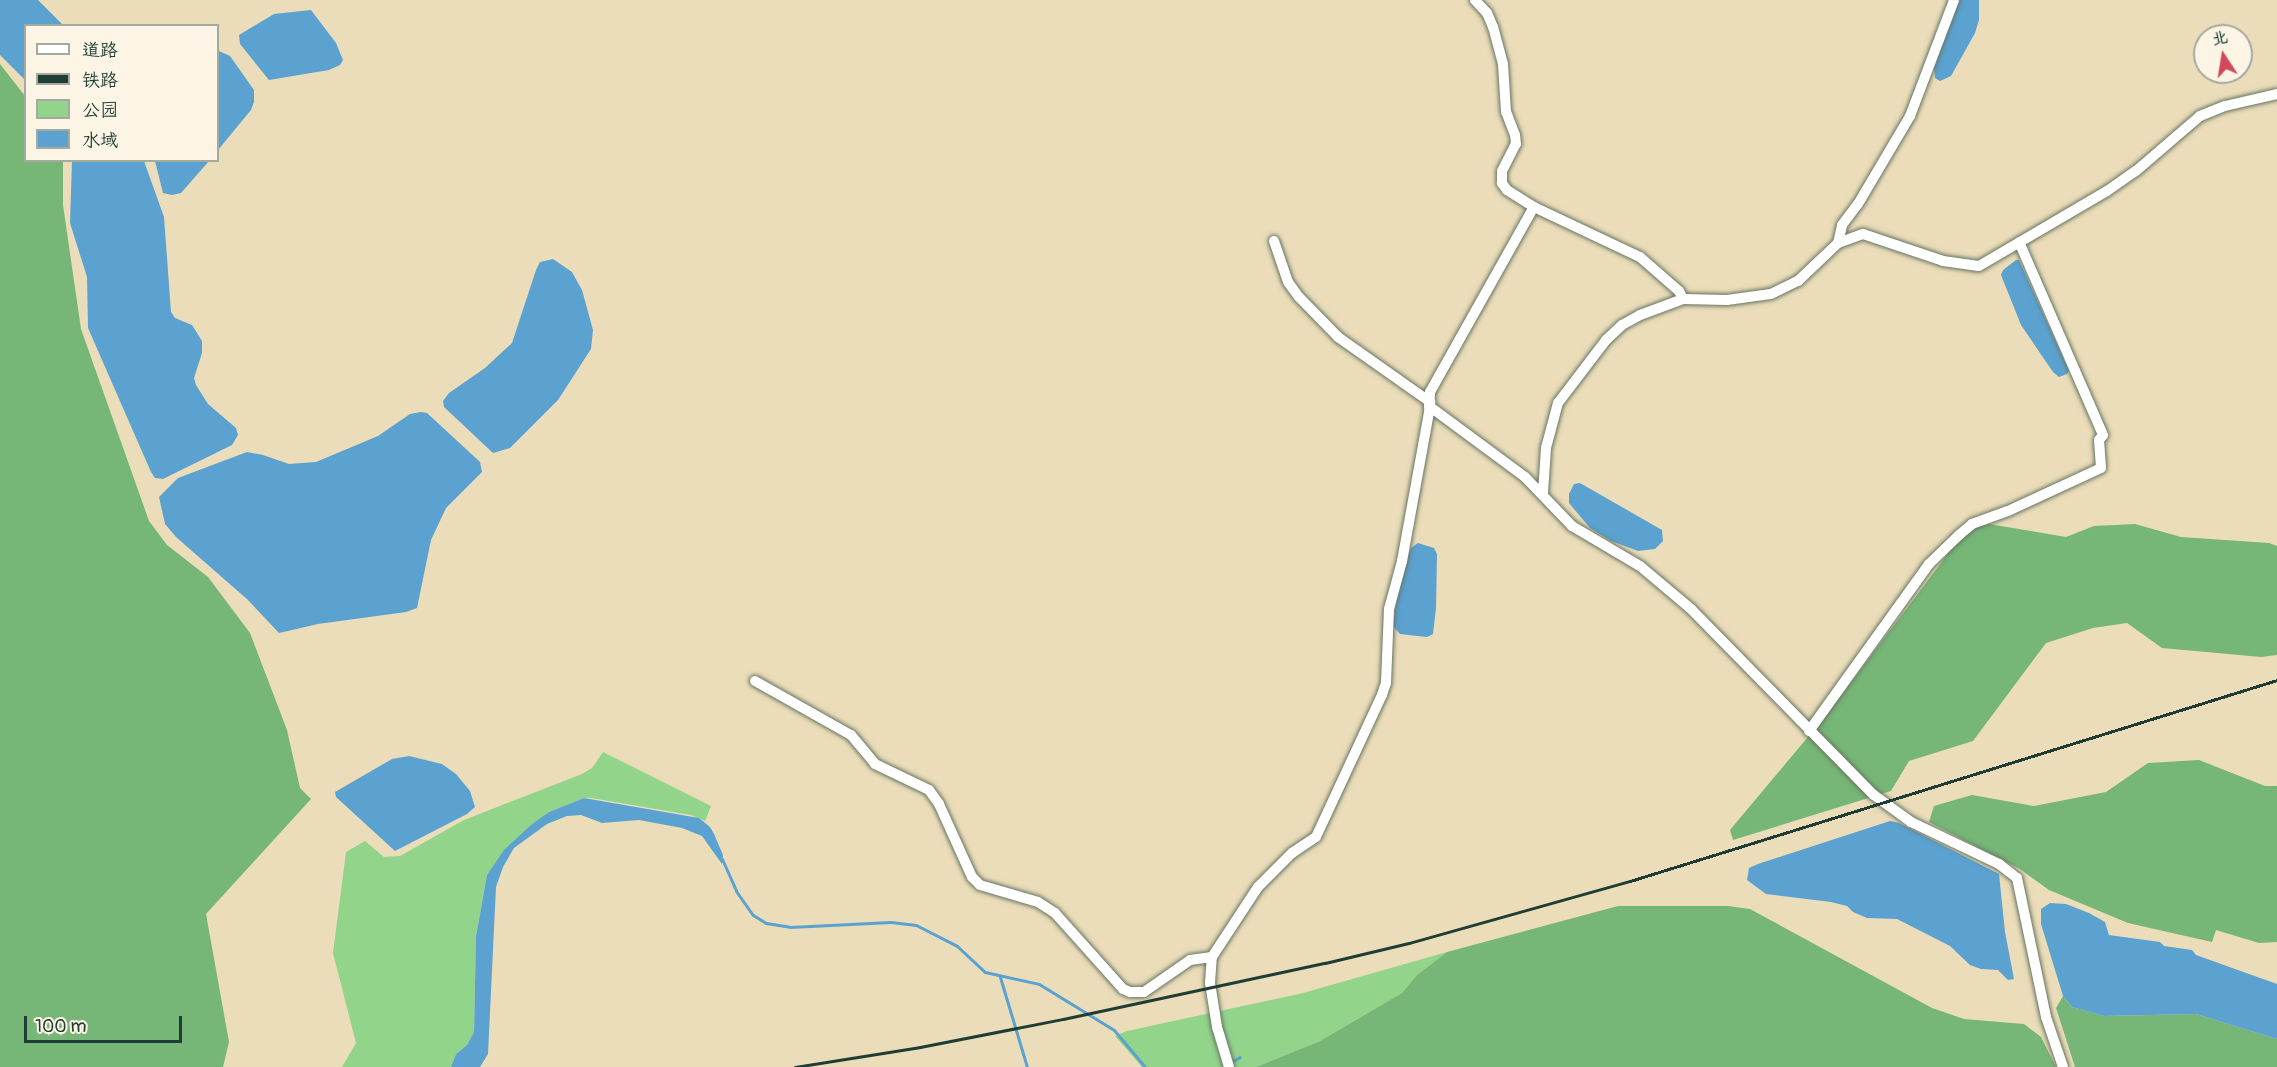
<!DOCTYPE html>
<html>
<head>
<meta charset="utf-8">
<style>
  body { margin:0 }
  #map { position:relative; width:2277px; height:1067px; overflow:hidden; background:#ebddb9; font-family:Pangolin,"LXGW WenKai TC",sans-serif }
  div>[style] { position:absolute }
  .green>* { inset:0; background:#93d48b }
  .forest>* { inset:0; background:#76b677 }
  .water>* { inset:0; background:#5ba2d1 }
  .stream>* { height:3px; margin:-1.5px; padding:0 1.5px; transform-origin:1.5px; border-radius:1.5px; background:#5ba2d1 }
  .roads { filter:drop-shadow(0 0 2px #667563) drop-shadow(0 0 2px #667563) }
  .minor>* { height:10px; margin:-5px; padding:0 5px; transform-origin:5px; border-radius:5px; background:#fff }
  .rail>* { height:3px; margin:-1.5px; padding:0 1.5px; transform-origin:1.5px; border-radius:1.5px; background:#1f3d34 }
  span { translate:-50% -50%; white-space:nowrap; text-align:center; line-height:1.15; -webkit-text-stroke:5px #fcf5e5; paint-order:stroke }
  .legend { position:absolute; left:24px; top:24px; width:195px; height:138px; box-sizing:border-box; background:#fcf5e5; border:2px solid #a4ab9e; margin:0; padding:8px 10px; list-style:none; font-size:18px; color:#1f3d34 }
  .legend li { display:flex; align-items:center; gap:12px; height:30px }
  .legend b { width:30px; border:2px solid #a4ab9e }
  .north { position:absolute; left:2193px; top:24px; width:60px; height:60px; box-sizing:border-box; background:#fcf5e5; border:2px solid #a4ab9e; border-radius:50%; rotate:348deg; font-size:16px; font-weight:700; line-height:24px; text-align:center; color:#1f3d34 }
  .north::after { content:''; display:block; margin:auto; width:21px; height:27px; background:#d1495b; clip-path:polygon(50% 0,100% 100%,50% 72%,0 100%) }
  .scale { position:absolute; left:24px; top:1016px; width:158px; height:27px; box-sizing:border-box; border:3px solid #1f3d34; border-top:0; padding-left:8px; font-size:18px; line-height:21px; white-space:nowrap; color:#1f3d34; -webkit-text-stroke:4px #fcf5e5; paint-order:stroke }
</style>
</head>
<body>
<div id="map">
  <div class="green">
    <div style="clip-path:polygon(603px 752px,711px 806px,705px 821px,691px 815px,591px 798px,584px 798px,549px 812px,487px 875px,476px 936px,474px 1032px,467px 1045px,456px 1054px,451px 1067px,342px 1067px,356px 1043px,333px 953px,346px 852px,365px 841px,384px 857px,400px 856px,464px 820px,582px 774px,592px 768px)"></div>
    <div style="clip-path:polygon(1447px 952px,1417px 975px,1402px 993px,1320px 1041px,1256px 1067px,1142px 1067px,1115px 1036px,1127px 1031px,1303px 993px)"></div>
  </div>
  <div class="forest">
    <div style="clip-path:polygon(0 64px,25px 96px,26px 160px,63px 161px,63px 205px,81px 329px,149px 521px,167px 545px,208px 577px,250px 633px,287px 730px,300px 788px,311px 799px,206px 914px,229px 1042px,223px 1067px,0 1067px)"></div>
    <div style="clip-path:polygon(1989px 524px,2066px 537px,2094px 526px,2135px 524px,2181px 537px,2269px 543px,2277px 546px,2277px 655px,2261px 657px,2162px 648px,2127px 623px,2093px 628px,2046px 643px,1973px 741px,1909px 761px,1891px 791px,1733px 840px,1730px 830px,1828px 713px,1953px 547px,1977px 527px)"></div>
    <div style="clip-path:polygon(2199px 760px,2265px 786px,2277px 786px,2277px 942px,2259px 943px,2216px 930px,2212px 942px,2128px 923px,2049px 890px,2020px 869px,1929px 822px,1934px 806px,1972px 795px,2034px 806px,2106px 792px,2148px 763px)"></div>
    <div style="clip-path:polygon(1618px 906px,1728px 906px,1750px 909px,1932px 1008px,1964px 1019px,2024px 1024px,2041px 1037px,2056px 1067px,1256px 1067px,1320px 1041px,1402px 993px,1417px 975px,1447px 952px)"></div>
    <div style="clip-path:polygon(2063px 996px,2072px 1007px,2104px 1016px,2196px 1014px,2277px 1039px,2277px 1067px,2075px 1067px,2056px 1008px)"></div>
  </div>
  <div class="water">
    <div style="clip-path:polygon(0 0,38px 0,63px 25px,26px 26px,25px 80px,0 55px)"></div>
    <div style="clip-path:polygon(1958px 0,1979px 0,1979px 20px,1975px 33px,1951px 76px,1940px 81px,1935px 78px,1934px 67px)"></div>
    <div style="clip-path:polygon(311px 10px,336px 43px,343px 60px,340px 65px,329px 70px,269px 80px,240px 44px,239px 35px,274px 14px)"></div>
    <div style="clip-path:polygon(219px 51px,230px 56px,254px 90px,254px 102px,251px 110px,218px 150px)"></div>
    <div style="clip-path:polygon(72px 161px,144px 161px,164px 217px,171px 312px,175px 318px,192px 325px,202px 341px,202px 353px,194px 378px,196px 385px,208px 404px,236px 428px,238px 435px,232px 445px,163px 479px,155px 478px,151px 472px,88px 328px,87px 277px,70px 223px)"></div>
    <div style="clip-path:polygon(155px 161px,155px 160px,209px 161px,181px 193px,172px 195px,163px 193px)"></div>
    <div style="clip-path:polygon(553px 259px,572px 272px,582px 290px,593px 330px,591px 349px,558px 400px,510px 448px,493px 453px,444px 407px,443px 401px,449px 393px,485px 368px,512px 343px,536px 270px,540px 262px)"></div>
    <div style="clip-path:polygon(2016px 260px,2019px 260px,2069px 371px,2067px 374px,2059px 377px,2053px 372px,2021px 325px,2001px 275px,2003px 270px)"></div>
    <div style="clip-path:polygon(421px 412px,427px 413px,480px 462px,482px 472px,446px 508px,431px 540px,417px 608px,406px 612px,318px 624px,279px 633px,248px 600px,176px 537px,165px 524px,159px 497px,178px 478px,247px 452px,263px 455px,289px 464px,316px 462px,378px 436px,410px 414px)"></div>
    <div style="clip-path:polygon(1580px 483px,1662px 530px,1663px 541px,1655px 549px,1638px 551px,1611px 541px,1590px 528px,1569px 503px,1569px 494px,1574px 484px)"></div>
    <div style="clip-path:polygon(1418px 543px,1434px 548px,1437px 554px,1436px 608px,1433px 634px,1427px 637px,1400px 634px,1393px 626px,1397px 596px,1411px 548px)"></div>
    <div style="clip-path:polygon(409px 756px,442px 764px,456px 774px,470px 791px,475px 807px,467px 814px,395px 851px,336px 797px,335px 792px,392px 759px)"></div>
    <div style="clip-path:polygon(584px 798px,699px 818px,710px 827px,714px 834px,723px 855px,722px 864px,702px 836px,682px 828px,639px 820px,602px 823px,581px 815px,567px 816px,547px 824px,514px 848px,503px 867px,496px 887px,488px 1054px,480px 1067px,451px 1067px,456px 1054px,467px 1045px,474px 1032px,476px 936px,487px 875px,504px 850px,531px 825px,549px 812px)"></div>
    <div style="clip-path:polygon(1890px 821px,1899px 823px,1999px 874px,2005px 932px,2014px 979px,2008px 980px,1998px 970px,1981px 969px,1970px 965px,1950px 946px,1897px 919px,1867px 918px,1853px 912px,1847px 906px,1831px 902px,1766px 894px,1747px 880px,1749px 868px,1758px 864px)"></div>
    <div style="clip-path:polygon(2050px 903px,2066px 904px,2089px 913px,2105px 922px,2109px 935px,2160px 942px,2164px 946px,2192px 950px,2196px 955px,2277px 984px,2277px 1039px,2196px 1014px,2104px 1016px,2072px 1007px,2063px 996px,2041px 924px,2041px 909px)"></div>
  </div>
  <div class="stream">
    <div style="left:722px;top:859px;width:35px;rotate:66deg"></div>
    <div style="left:736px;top:891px;width:29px;rotate:55deg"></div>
    <div style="left:753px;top:915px;width:15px;rotate:32deg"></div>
    <div style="left:766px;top:923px;width:24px;rotate:9deg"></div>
    <div style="left:790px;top:927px;width:101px;rotate:-2.8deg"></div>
    <div style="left:891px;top:922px;width:25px;rotate:7deg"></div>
    <div style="left:916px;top:925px;width:46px;rotate:27.1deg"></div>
    <div style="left:957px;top:946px;width:38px;rotate:43deg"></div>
    <div style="left:985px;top:972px;width:55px;rotate:12.5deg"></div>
    <div style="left:1039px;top:984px;width:88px;rotate:31.5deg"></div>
    <div style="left:1114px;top:1030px;width:48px;rotate:50deg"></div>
    <div style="left:1000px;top:977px;width:94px;rotate:73.3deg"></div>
    <div style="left:1231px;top:1062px;width:10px;rotate:-29deg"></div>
  </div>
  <div class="roads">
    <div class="minor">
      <div style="left:1534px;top:207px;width:117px;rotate:25.3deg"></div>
      <div style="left:1640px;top:257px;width:52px;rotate:41.1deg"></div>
      <div style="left:1679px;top:291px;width:9px;rotate:63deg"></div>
      <div style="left:1274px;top:241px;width:43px;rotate:71.1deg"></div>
      <div style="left:1288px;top:282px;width:19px;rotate:54deg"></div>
      <div style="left:1299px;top:297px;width:56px;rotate:45.7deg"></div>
      <div style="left:1338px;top:337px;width:113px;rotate:35.2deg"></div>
      <div style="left:1838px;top:243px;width:18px;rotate:-77deg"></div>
      <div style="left:1842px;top:225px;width:26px;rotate:-53deg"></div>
      <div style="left:1858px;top:204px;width:102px;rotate:-59.4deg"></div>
      <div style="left:1910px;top:116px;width:124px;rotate:-69.2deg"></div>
      <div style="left:1429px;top:406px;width:119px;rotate:36.5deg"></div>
      <div style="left:1525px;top:477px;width:68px;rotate:46.2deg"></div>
      <div style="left:1572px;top:526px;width:79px;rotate:30.5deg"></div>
      <div style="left:1640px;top:566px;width:67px;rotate:40.1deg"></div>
      <div style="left:1691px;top:609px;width:261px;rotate:45.5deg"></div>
      <div style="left:1874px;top:795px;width:46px;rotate:36.1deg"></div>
      <div style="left:1911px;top:822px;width:98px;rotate:25.5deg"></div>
      <div style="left:1999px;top:864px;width:23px;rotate:38deg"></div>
      <div style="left:2017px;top:878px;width:142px;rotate:78.2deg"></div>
      <div style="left:2046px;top:1017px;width:53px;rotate:71.2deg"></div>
      <div style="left:1543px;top:493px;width:45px;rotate:-86.2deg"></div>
      <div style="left:1546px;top:448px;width:47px;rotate:-75.1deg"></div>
      <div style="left:1558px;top:403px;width:79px;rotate:-52.7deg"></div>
      <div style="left:1606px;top:340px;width:22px;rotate:-43deg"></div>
      <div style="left:1622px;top:325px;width:21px;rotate:-29deg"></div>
      <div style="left:1640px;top:315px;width:46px;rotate:-20.4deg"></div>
      <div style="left:1683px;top:299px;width:44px;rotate:1.3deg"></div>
      <div style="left:1727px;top:300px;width:44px;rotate:-7.8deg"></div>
      <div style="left:1771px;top:294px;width:30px;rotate:-26deg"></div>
      <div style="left:1798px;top:281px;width:55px;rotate:-43.5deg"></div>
      <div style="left:1838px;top:243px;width:27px;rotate:-20deg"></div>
      <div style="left:1863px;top:234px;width:84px;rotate:18.6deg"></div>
      <div style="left:1943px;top:261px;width:36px;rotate:8deg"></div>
      <div style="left:1979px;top:266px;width:148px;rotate:-30.4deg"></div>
      <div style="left:2107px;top:191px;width:35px;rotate:-35deg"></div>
      <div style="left:2136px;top:171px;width:84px;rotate:-40.7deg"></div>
      <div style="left:2200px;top:116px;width:27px;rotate:-22deg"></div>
      <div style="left:2225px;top:106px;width:53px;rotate:-13deg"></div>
      <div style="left:755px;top:681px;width:110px;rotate:29.4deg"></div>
      <div style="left:851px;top:735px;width:38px;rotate:50deg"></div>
      <div style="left:875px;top:764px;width:60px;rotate:25.7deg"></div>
      <div style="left:929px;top:790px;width:17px;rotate:54deg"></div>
      <div style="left:939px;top:804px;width:80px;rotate:65.7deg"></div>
      <div style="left:972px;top:877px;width:11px;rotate:45deg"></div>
      <div style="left:980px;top:885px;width:60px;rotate:16.3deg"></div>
      <div style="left:1038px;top:902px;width:20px;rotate:33deg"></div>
      <div style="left:1055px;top:913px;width:102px;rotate:48.2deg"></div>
      <div style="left:1123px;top:989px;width:8px;rotate:23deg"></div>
      <div style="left:1130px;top:992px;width:14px"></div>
      <div style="left:1144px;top:992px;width:56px;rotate:-34.8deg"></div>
      <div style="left:1190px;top:960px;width:22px;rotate:-8deg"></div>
      <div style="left:1809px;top:731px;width:206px;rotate:-54.3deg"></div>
      <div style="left:1929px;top:564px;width:42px;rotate:-44deg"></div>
      <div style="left:1959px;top:535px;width:17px;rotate:-40deg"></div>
      <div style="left:1972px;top:524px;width:38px;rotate:-20deg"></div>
      <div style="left:2008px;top:511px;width:102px;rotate:-24.8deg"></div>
      <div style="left:2101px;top:468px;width:28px;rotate:-94deg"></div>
      <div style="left:2099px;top:440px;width:6px;rotate:-51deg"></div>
      <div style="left:2103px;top:435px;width:210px;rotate:-113.5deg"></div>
      <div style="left:1229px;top:1067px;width:42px;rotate:-106.7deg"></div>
      <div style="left:1217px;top:1027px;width:45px;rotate:-99deg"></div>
      <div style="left:1210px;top:983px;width:26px;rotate:-86deg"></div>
      <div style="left:1212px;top:957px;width:84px;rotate:-56.7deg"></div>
      <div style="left:1258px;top:887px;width:48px;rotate:-45deg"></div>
      <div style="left:1292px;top:853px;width:29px;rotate:-34deg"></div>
      <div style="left:1316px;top:837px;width:157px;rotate:-65.1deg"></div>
      <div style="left:1382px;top:695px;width:13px;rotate:-72deg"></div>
      <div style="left:1386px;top:683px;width:74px;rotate:-87.7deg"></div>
      <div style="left:1389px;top:609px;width:50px;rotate:-74.8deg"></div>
      <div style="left:1402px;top:561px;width:150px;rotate:-79.7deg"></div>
      <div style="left:1429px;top:413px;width:21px;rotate:-87deg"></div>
      <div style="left:1430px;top:392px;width:212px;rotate:-60.7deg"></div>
      <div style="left:1534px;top:207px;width:32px;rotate:-148deg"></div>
      <div style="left:1507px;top:190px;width:9px;rotate:-126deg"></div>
      <div style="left:1502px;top:183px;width:12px;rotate:-90deg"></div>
      <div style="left:1502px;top:171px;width:30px;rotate:-63deg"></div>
      <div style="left:1516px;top:144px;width:9px;rotate:-96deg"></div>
      <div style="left:1515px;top:135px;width:25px;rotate:-111deg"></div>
      <div style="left:1506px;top:112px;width:48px;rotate:-93.6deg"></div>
      <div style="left:1503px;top:64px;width:38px;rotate:-105deg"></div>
      <div style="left:1493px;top:27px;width:15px;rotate:-113deg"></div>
      <div style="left:1487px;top:13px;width:18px;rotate:-133deg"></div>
    </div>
  </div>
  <div class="rail">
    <div style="left:795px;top:1067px;width:127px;rotate:-9.1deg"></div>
    <div style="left:920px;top:1047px;width:146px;rotate:-11.1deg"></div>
    <div style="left:1063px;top:1019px;width:268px;rotate:-12.1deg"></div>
    <div style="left:1325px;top:963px;width:86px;rotate:-13.4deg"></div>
    <div style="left:1409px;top:943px;width:230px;rotate:-15.7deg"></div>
    <div style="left:1630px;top:881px;width:678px;rotate:-17.26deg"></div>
  </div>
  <ul class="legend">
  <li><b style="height:8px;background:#fff"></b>道路</li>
  <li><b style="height:8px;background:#1f3d34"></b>铁路</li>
  <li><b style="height:16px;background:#93d48b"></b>公园</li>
  <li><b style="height:16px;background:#5ba2d1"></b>水域</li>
  </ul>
  <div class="north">北</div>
  <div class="scale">100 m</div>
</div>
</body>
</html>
